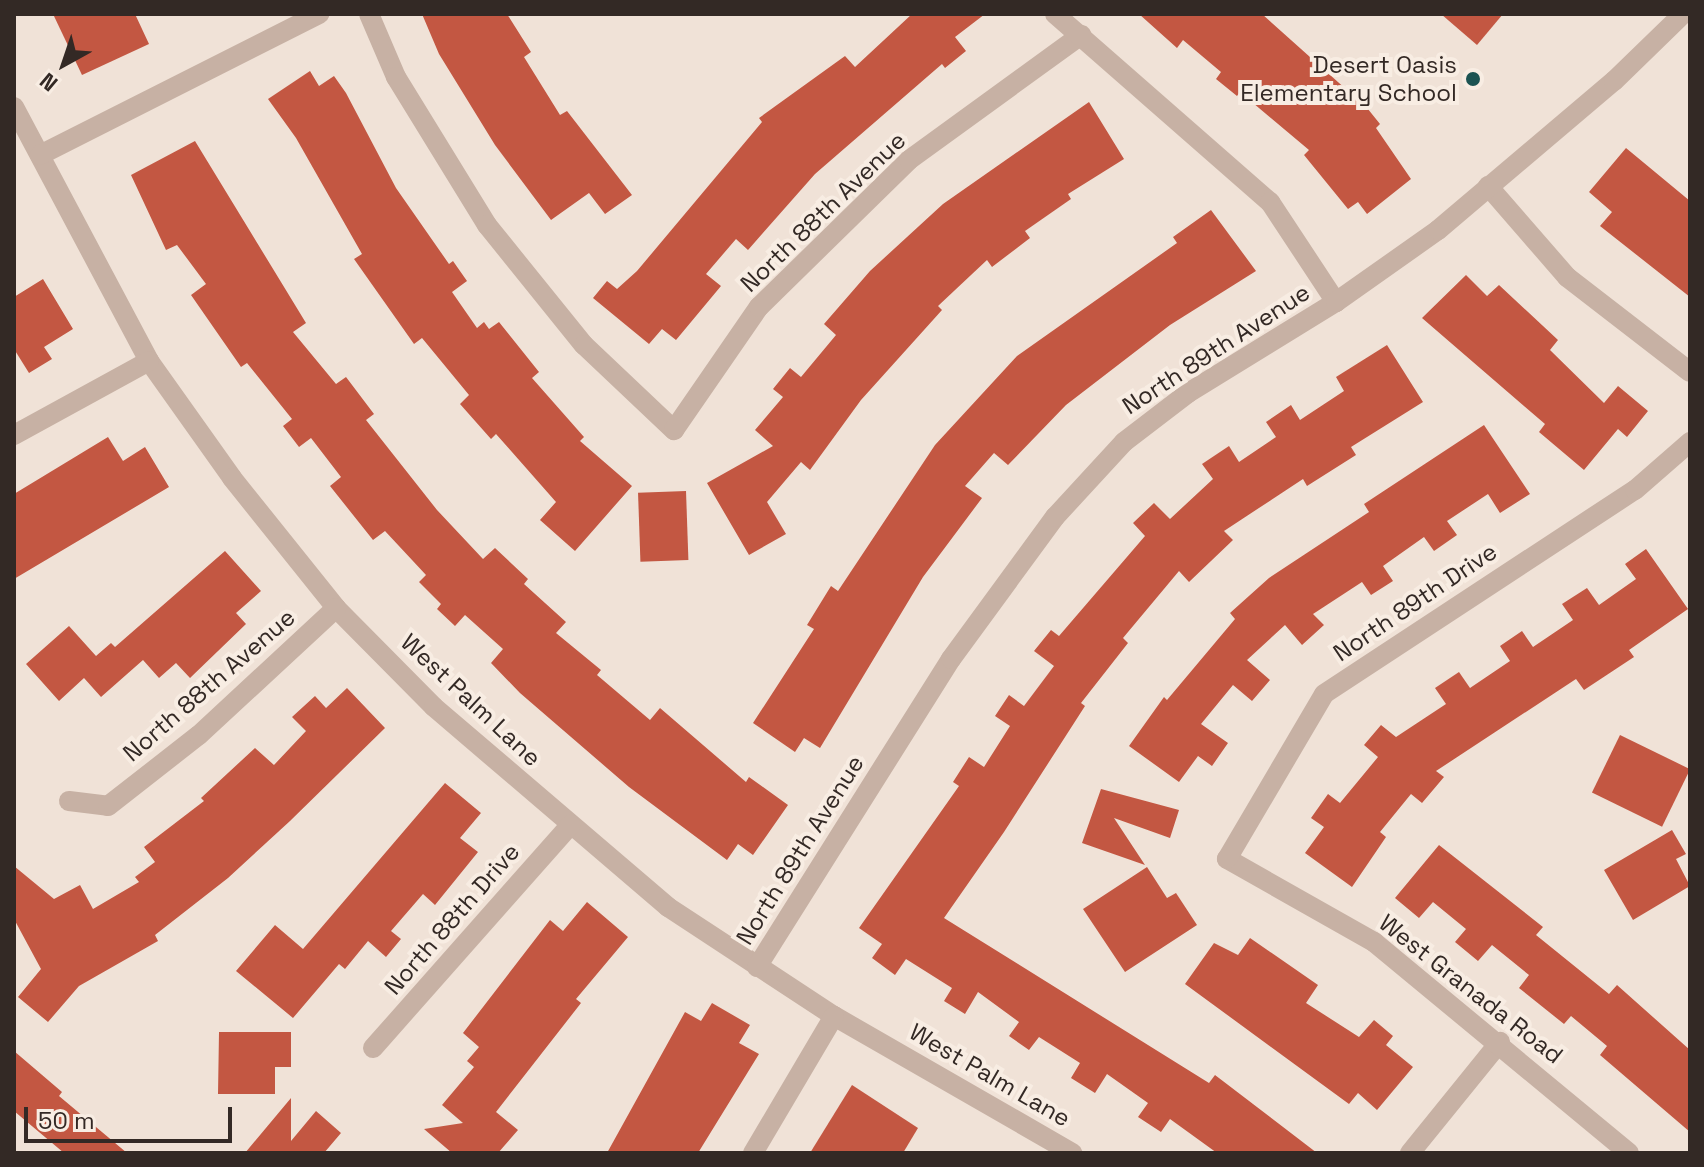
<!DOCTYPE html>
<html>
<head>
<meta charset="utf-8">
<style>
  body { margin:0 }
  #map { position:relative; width:1704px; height:1167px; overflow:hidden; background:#f0e2d7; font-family:"Space Grotesk",sans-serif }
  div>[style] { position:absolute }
  .building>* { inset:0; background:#c35742; transform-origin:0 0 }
  .minor>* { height:20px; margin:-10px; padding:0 10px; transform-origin:10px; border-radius:10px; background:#c7b1a4 }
  .dots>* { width:22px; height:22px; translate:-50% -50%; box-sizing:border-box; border:4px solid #f8ede3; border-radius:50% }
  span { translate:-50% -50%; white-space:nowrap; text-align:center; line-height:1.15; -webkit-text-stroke:8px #f8ede3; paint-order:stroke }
  .poi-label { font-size:24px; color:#332925 }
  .right { translate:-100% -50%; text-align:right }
  .street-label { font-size:24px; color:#332925 }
  .frame { position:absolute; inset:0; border:16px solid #332925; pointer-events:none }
  .north { position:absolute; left:24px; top:24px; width:80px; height:80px; -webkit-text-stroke:6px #f8ede3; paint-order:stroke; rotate:220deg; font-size:22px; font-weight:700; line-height:32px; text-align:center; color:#332925 }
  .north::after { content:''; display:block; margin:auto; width:28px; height:36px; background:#332925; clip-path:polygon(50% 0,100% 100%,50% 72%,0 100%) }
  .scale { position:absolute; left:24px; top:1107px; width:208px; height:36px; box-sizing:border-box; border:4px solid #332925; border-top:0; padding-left:10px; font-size:24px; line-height:28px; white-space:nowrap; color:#332925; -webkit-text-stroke:6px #f8ede3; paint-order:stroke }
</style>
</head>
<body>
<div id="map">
  <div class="building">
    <div style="clip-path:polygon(53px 14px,135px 14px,149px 44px,82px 75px)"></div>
    <div style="clip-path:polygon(422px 14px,507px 14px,531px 52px,524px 57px,560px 115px,567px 111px,632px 195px,605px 214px,589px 193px,551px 220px,495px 145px,439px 54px)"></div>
    <div style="clip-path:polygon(912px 14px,985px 14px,955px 37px,966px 51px,945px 68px,942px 64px,815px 174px,748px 250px,736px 239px,706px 274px,721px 286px,676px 340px,662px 329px,649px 344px,593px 298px,607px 281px,617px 289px,637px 271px,762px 122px,759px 118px,845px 56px,855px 67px)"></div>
    <div style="clip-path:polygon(1139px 14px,1262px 14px,1348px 91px,1351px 88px,1380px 124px,1376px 128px,1411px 179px,1367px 214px,1358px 202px,1348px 209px,1304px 155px,1309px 150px,1240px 92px,1237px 96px,1216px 79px,1221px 72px,1183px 40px,1177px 48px)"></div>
    <div style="clip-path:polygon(1441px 14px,1503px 14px,1477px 45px)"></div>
    <div style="clip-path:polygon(310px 71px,319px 86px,334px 76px,346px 93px,396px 188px,449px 264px,453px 261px,467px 281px,452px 292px,477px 328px,484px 322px,489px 329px,499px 322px,539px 372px,532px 378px,584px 437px,580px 441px,632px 486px,575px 551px,540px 520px,556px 502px,496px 434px,491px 439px,460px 404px,469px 395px,422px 338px,414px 344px,354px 259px,362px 254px,296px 138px,268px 99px)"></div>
    <div style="clip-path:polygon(1089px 102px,1124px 159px,1068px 194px,1071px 199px,1025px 231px,1030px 238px,992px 267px,987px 260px,938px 306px,942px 310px,861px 400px,810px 470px,801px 462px,767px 502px,786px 534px,749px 555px,707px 483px,773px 446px,755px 430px,783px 397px,773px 389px,790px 368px,801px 377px,836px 335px,824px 324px,870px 271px,943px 204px)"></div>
    <div style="clip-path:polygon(195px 141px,306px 323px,293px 332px,336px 384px,346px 377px,374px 414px,366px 420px,437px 510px,483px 559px,495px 548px,528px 579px,524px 584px,566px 622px,556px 633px,601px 670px,597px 675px,650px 720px,660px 708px,746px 782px,749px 777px,788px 805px,753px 855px,738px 844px,727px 860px,629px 787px,520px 693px,491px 663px,503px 649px,465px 615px,455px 626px,437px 609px,441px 604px,419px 582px,426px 575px,385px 531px,373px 540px,330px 486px,341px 477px,311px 438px,299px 447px,283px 426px,292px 419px,247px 363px,241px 367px,191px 295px,206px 284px,177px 245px,166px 250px,131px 175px)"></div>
    <div style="clip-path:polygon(1626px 148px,1690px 201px,1690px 297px,1600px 226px,1612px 212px,1589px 192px)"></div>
    <div style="clip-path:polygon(1211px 210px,1256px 271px,1170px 325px,1066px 405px,1008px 465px,994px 453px,965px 486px,982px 498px,923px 577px,820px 748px,804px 738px,795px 752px,753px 723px,814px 629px,807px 625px,831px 586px,838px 591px,935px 445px,1017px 356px,1177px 243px,1173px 237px)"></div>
    <div style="clip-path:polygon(1466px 275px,1487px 296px,1499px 285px,1558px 340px,1550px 350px,1604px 403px,1618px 386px,1648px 411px,1627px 437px,1618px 429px,1584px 470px,1539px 432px,1545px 424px,1422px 318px)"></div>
    <div style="clip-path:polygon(43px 279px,73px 329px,44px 347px,52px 359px,29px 373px,14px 349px,14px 297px)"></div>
    <div style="clip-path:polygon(1387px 345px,1423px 402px,1351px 447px,1356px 455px,1307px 486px,1303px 479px,1224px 531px,1233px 540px,1189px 582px,1179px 571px,1123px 638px,1128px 643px,1081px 703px,1085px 706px,1004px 832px,944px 918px,1209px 1083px,1215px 1075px,1317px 1153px,1217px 1153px,1170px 1119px,1161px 1132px,1138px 1117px,1148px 1103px,1107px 1074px,1095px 1093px,1071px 1078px,1080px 1063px,1039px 1037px,1029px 1050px,1009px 1036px,1019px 1022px,978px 992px,965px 1014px,944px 1001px,952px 988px,906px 959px,895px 975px,872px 958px,882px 944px,859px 928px,959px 786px,953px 782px,969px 757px,984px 767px,1010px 726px,995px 716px,1009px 695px,1024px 706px,1054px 666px,1034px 651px,1051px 630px,1059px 636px,1145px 536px,1133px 523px,1154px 503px,1170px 519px,1213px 479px,1202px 464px,1229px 446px,1239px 462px,1276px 437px,1266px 422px,1291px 405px,1300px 420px,1344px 391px,1336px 377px)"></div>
    <div style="clip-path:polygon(1484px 425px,1530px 494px,1500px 513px,1488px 494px,1447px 521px,1457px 535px,1434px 551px,1424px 537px,1383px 566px,1393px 581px,1371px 595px,1362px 582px,1313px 614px,1324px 625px,1302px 645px,1285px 625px,1247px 660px,1270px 680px,1252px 701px,1233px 685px,1201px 724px,1228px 743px,1212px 766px,1198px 756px,1179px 782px,1129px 746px,1164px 697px,1167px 700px,1235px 619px,1230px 613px,1269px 578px,1369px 512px,1364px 504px)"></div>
    <div style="clip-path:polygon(108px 437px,123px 461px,145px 447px,169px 487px,14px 579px,14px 494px)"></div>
    <div style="left:686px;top:491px;width:69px;height:48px;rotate:88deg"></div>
    <div style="clip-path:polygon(1646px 549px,1688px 609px,1629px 650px,1634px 657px,1584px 690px,1576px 679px,1436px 771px,1444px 777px,1422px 803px,1411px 794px,1380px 832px,1386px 837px,1352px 887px,1305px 853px,1324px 827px,1311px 818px,1328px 794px,1340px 803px,1378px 757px,1364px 745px,1381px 725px,1396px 737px,1446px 704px,1435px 688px,1459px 672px,1470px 688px,1510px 661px,1500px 646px,1522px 631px,1533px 647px,1573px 620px,1562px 604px,1587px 588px,1599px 605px,1636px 579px,1625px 564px)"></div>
    <div style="clip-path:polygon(225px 551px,261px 591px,236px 613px,246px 624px,190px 678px,176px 663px,159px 678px,143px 660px,101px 697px,84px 678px,59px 701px,26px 664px,69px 626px,96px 656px,111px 643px,115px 647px)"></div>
    <div style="clip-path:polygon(347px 688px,385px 728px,290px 821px,228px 878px,155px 935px,158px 941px,79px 986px,48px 1022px,18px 997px,41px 969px,14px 919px,14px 866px,54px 899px,80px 885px,93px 909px,139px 882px,135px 877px,155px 862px,144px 847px,204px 801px,201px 798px,255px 748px,274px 765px,306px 731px,292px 717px,315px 696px,326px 708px)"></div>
    <div style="left:1620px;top:735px;width:78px;height:64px;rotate:26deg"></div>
    <div style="clip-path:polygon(445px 783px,481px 813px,460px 838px,478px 852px,435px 905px,423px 894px,391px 931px,401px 939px,386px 957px,368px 941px,345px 969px,339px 964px,293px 1018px,236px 971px,275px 925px,303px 949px)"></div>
    <div style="clip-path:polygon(1101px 789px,1179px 810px,1170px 838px,1114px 818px,1145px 865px,1082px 843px)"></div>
    <div style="clip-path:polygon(1672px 830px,1686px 854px,1676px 859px,1690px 886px,1633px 920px,1604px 870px)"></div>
    <div style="clip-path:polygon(1439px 845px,1543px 927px,1536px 935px,1609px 994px,1617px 985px,1690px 1050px,1690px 1132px,1600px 1055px,1607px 1046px,1571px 1016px,1564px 1024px,1519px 988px,1529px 975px,1492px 945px,1478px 961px,1455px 942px,1466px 929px,1433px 902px,1419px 918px,1395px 898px)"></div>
    <div style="clip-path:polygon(1147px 867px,1167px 898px,1176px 893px,1197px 925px,1125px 972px,1083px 909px)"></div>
    <div style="clip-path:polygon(587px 902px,628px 937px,576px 999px,581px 1003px,496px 1112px,518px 1130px,498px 1153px,452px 1153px,424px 1129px,463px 1123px,442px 1105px,474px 1067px,467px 1061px,479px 1047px,463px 1033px,550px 920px,563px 931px)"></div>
    <div style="clip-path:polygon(1250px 938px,1318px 985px,1306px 1003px,1359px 1037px,1374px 1020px,1393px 1036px,1386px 1045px,1413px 1067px,1377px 1110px,1358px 1093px,1349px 1104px,1185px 984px,1214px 943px,1238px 955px)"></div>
    <div style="clip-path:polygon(712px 1003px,750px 1025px,739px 1043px,759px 1054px,698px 1153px,607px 1153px,685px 1012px,701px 1021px)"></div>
    <div style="clip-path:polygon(219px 1032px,291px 1032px,291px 1067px,275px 1067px,275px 1094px,218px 1094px)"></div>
    <div style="clip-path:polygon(14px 1051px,62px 1092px,59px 1096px,127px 1153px,64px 1153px,14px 1111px)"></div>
    <div style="clip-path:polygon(852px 1085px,918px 1128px,903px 1153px,810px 1153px)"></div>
    <div style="clip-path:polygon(291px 1098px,291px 1141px,316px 1111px,341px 1133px,324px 1153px,245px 1153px)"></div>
  </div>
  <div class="minor">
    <div style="left:369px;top:14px;width:69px;rotate:66.8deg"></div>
    <div style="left:396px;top:77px;width:174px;rotate:58.4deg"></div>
    <div style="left:487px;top:225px;width:154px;rotate:51.1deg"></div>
    <div style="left:584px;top:345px;width:124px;rotate:43.4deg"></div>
    <div style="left:674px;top:430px;width:150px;rotate:-55.4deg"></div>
    <div style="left:759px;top:307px;width:210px;rotate:-44.4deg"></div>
    <div style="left:909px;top:160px;width:213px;rotate:-36deg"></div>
    <div style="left:1055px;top:14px;width:286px;rotate:41.2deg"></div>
    <div style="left:1270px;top:202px;width:120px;rotate:56.6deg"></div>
    <div style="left:14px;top:107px;width:288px;rotate:62deg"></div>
    <div style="left:149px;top:361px;width:143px;rotate:54.6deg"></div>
    <div style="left:232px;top:478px;width:166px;rotate:51.3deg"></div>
    <div style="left:336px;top:608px;width:139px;rotate:45.3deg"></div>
    <div style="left:434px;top:707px;width:308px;rotate:40.5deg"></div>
    <div style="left:668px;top:907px;width:199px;rotate:33.3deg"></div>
    <div style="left:834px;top:1016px;width:275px;rotate:29.9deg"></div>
    <div style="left:40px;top:155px;width:313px;rotate:-26.8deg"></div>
    <div style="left:1488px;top:186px;width:121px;rotate:49deg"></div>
    <div style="left:1567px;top:277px;width:155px;rotate:37.7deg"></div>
    <div style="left:14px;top:435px;width:154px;rotate:-28.7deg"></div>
    <div style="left:69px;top:801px;width:39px;rotate:7deg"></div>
    <div style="left:108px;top:806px;width:115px;rotate:-38deg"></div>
    <div style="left:199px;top:735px;width:187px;rotate:-42.8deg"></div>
    <div style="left:757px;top:967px;width:364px;rotate:-57.8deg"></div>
    <div style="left:951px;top:659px;width:176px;rotate:-53.8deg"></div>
    <div style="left:1055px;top:517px;width:102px;rotate:-47.4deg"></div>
    <div style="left:1124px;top:442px;width:81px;rotate:-37.4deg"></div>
    <div style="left:1188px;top:393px;width:174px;rotate:-31.6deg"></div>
    <div style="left:1336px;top:302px;width:125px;rotate:-35.2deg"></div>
    <div style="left:1438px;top:230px;width:231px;rotate:-40.3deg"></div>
    <div style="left:1614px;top:81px;width:96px;rotate:-44.2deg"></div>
    <div style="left:373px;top:1048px;width:298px;rotate:-48.5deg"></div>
    <div style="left:753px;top:1153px;width:159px;rotate:-59.4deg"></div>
    <div style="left:1410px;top:1153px;width:143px;rotate:-51deg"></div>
    <div style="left:1629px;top:1153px;width:331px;rotate:-140.4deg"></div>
    <div style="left:1374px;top:942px;width:169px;rotate:-150.5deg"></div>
    <div style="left:1227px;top:859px;width:191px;rotate:-59.5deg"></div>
    <div style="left:1324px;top:694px;width:372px;rotate:-33.3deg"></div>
    <div style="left:1635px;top:490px;width:73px;rotate:-41.1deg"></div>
  </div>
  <div class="dots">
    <div style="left:1473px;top:79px;background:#1c5352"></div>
  </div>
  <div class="poi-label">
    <span class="right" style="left:1457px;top:79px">Desert Oasis<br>Elementary School</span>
  </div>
  <div class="street-label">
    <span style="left:823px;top:212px;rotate:-44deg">North 88th Avenue</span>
    <span style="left:1216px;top:349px;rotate:-33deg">North 89th Avenue</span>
    <span style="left:1415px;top:602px;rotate:-34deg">North 89th Drive</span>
    <span style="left:209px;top:685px;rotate:-41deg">North 88th Avenue</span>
    <span style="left:471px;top:700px;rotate:43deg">West Palm Lane</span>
    <span style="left:800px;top:850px;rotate:-58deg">North 89th Avenue</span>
    <span style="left:452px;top:919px;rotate:-49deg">North 88th Drive</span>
    <span style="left:1471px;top:989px;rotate:38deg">West Granada Road</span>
    <span style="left:990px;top:1075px;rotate:30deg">West Palm Lane</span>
  </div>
  <div class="frame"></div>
  <div class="north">N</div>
  <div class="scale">50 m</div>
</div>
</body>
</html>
